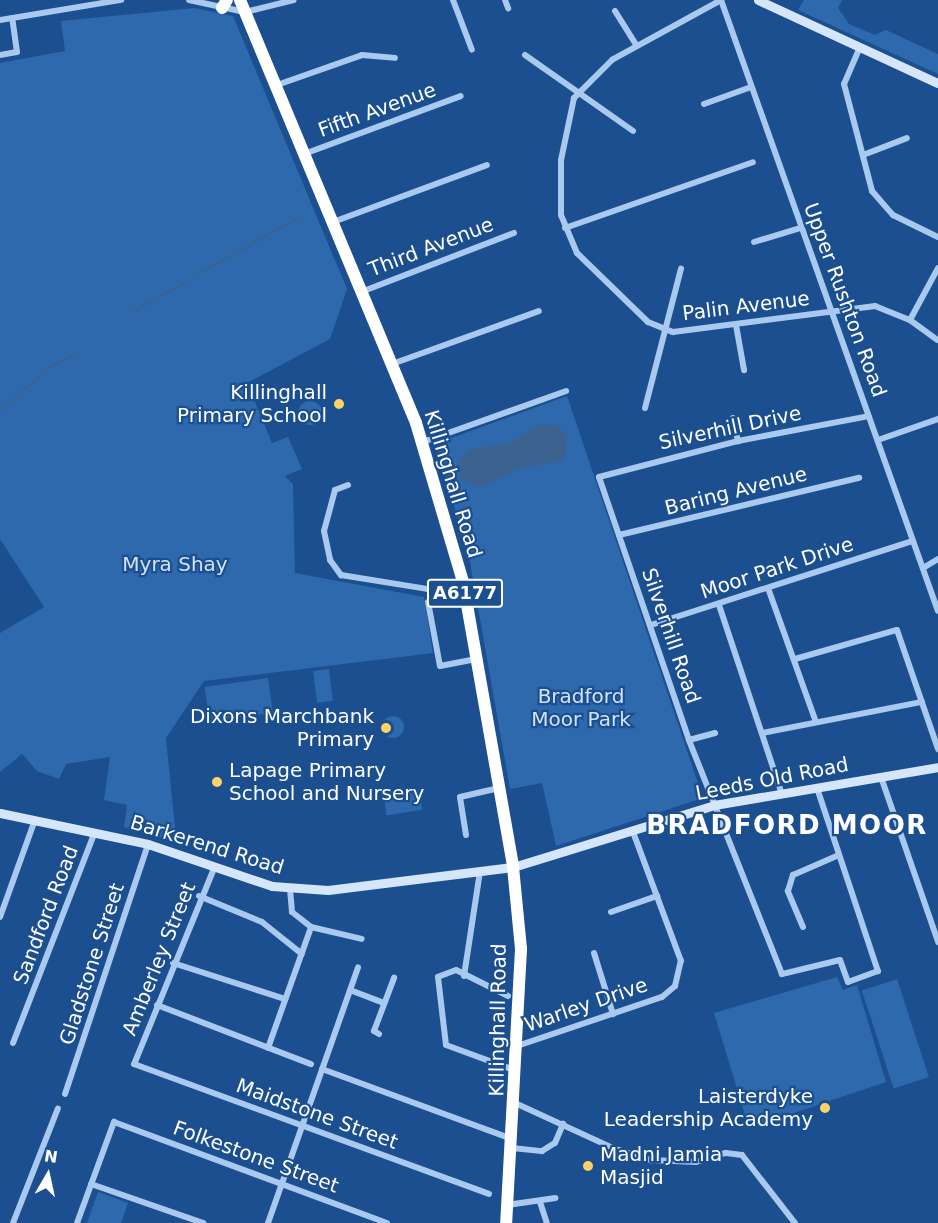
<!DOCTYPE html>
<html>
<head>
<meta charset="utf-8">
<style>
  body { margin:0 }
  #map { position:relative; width:938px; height:1223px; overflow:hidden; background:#1b4f8f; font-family:"DejaVu Sans",sans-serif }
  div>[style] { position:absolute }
  .green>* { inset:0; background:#2e69ad; transform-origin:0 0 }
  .round { border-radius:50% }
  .water>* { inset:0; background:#3c6290 }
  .stream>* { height:2px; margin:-1px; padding:0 1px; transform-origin:1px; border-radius:1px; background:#3c6290 }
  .street>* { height:6px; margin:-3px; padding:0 3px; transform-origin:3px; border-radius:3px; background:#a9c9ee }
  .secondary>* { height:9px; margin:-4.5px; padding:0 4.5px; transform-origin:4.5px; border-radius:4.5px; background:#d6e6fa }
  .highway>* { height:12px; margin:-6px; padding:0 6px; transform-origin:6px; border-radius:6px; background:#fff }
  .dots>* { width:16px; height:16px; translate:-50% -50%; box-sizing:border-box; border:3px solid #1b4f8f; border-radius:50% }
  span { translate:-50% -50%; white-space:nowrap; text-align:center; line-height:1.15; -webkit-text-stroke:4.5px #1b4f8f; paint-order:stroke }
  .shield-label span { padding:2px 4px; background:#1b4f8f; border:2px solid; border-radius:4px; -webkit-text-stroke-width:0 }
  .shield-label { font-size:18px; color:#fff; font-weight:700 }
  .street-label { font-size:20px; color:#fff }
  .poi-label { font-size:20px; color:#fff }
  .right { translate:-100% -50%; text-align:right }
  .left { translate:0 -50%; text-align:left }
  .park-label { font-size:20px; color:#cfe3fa }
  .district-label { font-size:26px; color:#fff; font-weight:700; letter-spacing:1.5px }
  .north { position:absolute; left:18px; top:1145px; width:60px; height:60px; -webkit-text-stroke:4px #1b4f8f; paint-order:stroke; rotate:9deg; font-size:16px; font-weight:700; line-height:24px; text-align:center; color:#fff }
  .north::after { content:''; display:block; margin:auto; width:21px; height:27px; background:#fff; clip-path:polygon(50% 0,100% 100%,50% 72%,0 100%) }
</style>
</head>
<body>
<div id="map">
  <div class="green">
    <div style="clip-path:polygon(804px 0,842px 0,838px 8px,849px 24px,875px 35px,886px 30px,938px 54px,938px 74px,798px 10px)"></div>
    <div style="clip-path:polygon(194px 8px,233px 16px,347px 289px,330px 339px,247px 383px,272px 443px,288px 437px,302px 469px,285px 476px,293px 484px,295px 573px,424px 597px,433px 653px,204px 681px,166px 738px,175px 827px,171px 840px,124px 827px,127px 805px,104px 800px,110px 757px,66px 764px,59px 779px,37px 771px,22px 754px,0 772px,0 633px,44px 607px,0 539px,0 63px,65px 51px,61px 21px)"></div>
    <div style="clip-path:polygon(567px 396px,703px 798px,556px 846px,542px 783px,510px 789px,468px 551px,435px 444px)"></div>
    <div class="round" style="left:298px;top:401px;width:24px;height:24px"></div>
    <div style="left:329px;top:669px;width:32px;height:16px;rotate:83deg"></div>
    <div style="left:268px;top:678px;width:35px;height:64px;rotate:82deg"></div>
    <div class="round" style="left:382px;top:716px;width:22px;height:22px"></div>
    <div style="left:419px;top:790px;width:20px;height:36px;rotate:81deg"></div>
    <div style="clip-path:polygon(837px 977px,843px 990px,857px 985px,886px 1082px,749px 1128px,714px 1013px)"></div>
    <div style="left:897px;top:979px;width:103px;height:37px;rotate:72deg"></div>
    <div style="clip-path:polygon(98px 1192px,128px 1203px,121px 1223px,87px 1223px)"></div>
  </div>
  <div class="water">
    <div style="clip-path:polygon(540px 424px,559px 427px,567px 437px,566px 455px,558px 462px,516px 469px,480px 488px,460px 478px,458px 462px,469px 449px,508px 444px)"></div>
  </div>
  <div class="stream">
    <div style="left:196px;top:275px;width:117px;rotate:-29.2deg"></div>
    <div style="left:133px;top:312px;width:61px;rotate:-29.5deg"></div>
    <div style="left:48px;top:368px;width:30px;rotate:-26deg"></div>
    <div style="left:0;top:411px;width:59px;rotate:-41.6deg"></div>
  </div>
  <div class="street">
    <div style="left:189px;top:0;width:57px;rotate:12.1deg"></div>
    <div style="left:245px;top:12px;width:50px;rotate:-13.8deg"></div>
    <div style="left:453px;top:0;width:53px;rotate:69.2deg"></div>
    <div style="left:505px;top:0;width:9px;rotate:69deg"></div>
    <div style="left:721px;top:0;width:124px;rotate:151.2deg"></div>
    <div style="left:612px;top:60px;width:54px;rotate:135deg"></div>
    <div style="left:574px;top:98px;width:63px;rotate:101.8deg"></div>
    <div style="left:561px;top:160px;width:55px;rotate:90deg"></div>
    <div style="left:561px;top:215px;width:41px;rotate:67.2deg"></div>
    <div style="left:577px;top:253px;width:99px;rotate:44.2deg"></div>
    <div style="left:648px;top:322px;width:27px;rotate:22deg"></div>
    <div style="left:673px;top:332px;width:204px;rotate:-7.3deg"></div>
    <div style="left:875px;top:306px;width:38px;rotate:22deg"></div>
    <div style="left:910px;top:320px;width:34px;rotate:36deg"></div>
    <div style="left:721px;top:0;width:648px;rotate:70.45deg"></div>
    <div style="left:615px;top:11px;width:40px;rotate:58deg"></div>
    <div style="left:0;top:20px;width:123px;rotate:-9.4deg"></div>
    <div style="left:860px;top:47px;width:40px;rotate:113.4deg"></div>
    <div style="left:844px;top:84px;width:111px;rotate:75.3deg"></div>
    <div style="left:872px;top:191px;width:32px;rotate:49deg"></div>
    <div style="left:893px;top:215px;width:50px;rotate:26.1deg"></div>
    <div style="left:0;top:55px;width:17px;rotate:-10deg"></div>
    <div style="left:17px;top:52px;width:34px;rotate:-98deg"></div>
    <div style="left:525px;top:55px;width:132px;rotate:35.1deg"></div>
    <div style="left:277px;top:85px;width:90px;rotate:-19.4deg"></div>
    <div style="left:362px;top:55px;width:33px;rotate:5deg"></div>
    <div style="left:704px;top:104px;width:50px;rotate:-19.9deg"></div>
    <div style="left:304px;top:154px;width:167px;rotate:-20.3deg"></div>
    <div style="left:863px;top:155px;width:47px;rotate:-21.1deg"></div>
    <div style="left:333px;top:222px;width:164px;rotate:-20.3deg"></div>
    <div style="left:565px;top:228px;width:199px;rotate:-19.3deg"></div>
    <div style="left:754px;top:242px;width:48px;rotate:-16.9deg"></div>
    <div style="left:361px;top:292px;width:164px;rotate:-21.1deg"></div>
    <div style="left:910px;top:320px;width:59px;rotate:-61.7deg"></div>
    <div style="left:736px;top:325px;width:46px;rotate:79.9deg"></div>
    <div style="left:392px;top:364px;width:156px;rotate:-19.8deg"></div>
    <div style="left:645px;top:408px;width:144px;rotate:-75.5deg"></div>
    <div style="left:733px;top:418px;width:24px;rotate:78deg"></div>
    <div style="left:878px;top:440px;width:64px;rotate:-19.3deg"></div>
    <div style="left:423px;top:442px;width:152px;rotate:-19.6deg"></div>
    <div style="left:348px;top:485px;width:14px;rotate:159deg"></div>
    <div style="left:335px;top:490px;width:42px;rotate:105deg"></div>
    <div style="left:324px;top:531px;width:30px;rotate:78deg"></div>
    <div style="left:330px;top:560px;width:19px;rotate:54deg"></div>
    <div style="left:341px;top:575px;width:87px;rotate:9.2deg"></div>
    <div style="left:427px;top:589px;width:37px;rotate:-11deg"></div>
    <div style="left:619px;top:535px;width:247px;rotate:-13.4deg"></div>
    <div style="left:923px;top:568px;width:17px;rotate:-31deg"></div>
    <div style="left:768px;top:588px;width:142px;rotate:70.3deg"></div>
    <div style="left:428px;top:602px;width:65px;rotate:79.4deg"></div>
    <div style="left:440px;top:666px;width:37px;rotate:-11deg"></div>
    <div style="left:719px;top:605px;width:199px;rotate:71.6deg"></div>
    <div style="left:651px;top:625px;width:275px;rotate:-17.8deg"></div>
    <div style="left:795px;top:659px;width:106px;rotate:-15.9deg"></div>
    <div style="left:897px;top:630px;width:126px;rotate:71deg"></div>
    <div style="left:762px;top:733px;width:163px;rotate:-11deg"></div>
    <div style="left:689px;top:740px;width:27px;rotate:-15deg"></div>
    <div style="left:881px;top:777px;width:175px;rotate:70.9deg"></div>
    <div style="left:817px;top:788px;width:193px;rotate:71.6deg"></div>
    <div style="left:878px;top:971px;width:32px;rotate:160deg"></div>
    <div style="left:848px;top:982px;width:23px;rotate:-110deg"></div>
    <div style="left:840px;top:960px;width:60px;rotate:166.4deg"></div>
    <div style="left:782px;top:974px;width:252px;rotate:-111.7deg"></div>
    <div style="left:689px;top:740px;width:278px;rotate:-108.9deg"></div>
    <div style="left:599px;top:477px;width:144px;rotate:-14.5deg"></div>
    <div style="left:738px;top:441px;width:133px;rotate:-10.8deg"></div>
    <div style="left:466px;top:835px;width:38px;rotate:-99deg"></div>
    <div style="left:460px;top:797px;width:40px;rotate:-13deg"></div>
    <div style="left:215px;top:866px;width:214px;rotate:112.2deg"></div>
    <div style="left:134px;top:1064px;width:378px;rotate:20.1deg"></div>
    <div style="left:290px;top:889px;width:23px;rotate:85deg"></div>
    <div style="left:292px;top:912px;width:24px;rotate:38deg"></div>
    <div style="left:311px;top:927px;width:52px;rotate:13.2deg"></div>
    <div style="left:199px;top:896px;width:68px;rotate:22.4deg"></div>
    <div style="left:262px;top:922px;width:51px;rotate:38.7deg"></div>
    <div style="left:611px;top:912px;width:49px;rotate:-19.2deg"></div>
    <div style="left:0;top:917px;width:103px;rotate:-70.2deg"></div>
    <div style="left:803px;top:927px;width:39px;rotate:-113deg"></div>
    <div style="left:788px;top:891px;width:17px;rotate:-73deg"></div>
    <div style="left:793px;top:875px;width:50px;rotate:-23.5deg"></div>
    <div style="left:594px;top:953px;width:64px;rotate:72.7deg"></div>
    <div style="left:173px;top:963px;width:118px;rotate:17.8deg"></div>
    <div style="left:464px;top:976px;width:105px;rotate:-81.3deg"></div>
    <div style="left:350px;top:990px;width:36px;rotate:21deg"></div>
    <div style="left:508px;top:996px;width:58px;rotate:-153.4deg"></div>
    <div style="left:456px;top:970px;width:19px;rotate:159deg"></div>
    <div style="left:438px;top:977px;width:68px;rotate:83.3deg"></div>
    <div style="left:446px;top:1045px;width:72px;rotate:20.2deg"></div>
    <div style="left:157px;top:1005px;width:165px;rotate:21deg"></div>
    <div style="left:379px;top:1034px;width:6px;rotate:-149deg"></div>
    <div style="left:374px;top:1031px;width:57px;rotate:-69.3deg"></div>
    <div style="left:13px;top:1043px;width:226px;rotate:-68.8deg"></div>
    <div style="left:520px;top:1045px;width:150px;rotate:-18.7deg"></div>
    <div style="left:662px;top:997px;width:17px;rotate:-40deg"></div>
    <div style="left:675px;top:986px;width:26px;rotate:-77deg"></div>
    <div style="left:681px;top:961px;width:138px;rotate:-110.4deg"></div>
    <div style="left:268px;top:1048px;width:128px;rotate:-70.4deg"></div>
    <div style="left:322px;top:1069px;width:200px;rotate:20.2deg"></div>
    <div style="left:65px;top:1094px;width:263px;rotate:-71.6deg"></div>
    <div style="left:515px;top:1103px;width:108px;rotate:24.7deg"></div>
    <div style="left:613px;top:1148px;width:40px;rotate:18deg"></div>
    <div style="left:651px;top:1160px;width:45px;rotate:2.5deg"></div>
    <div style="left:696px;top:1162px;width:31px;rotate:-17deg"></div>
    <div style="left:726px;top:1153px;width:16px;rotate:7deg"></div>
    <div style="left:742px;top:1155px;width:86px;rotate:52.1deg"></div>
    <div style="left:512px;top:1148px;width:30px;rotate:6deg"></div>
    <div style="left:542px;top:1151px;width:15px;rotate:-32deg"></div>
    <div style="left:555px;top:1143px;width:21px;rotate:-67deg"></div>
    <div style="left:91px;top:1184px;width:119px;rotate:19.2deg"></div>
    <div style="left:540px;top:1202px;width:22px;rotate:72deg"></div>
    <div style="left:507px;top:1205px;width:49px;rotate:-8.3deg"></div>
    <div style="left:13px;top:1223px;width:123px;rotate:-68.6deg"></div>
    <div style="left:77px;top:1223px;width:108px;rotate:-69.9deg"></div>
    <div style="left:114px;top:1122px;width:291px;rotate:20.3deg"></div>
    <div style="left:268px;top:1223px;width:271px;rotate:-70.6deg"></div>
  </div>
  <div class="secondary">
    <div style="left:758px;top:0;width:198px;rotate:24.8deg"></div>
    <div style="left:0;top:813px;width:151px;rotate:11.8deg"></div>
    <div style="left:148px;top:844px;width:131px;rotate:18.7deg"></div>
    <div style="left:272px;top:886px;width:56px;rotate:4.1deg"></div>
    <div style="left:328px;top:890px;width:186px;rotate:-7.1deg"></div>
    <div style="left:513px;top:867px;width:210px;rotate:-17.1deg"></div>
    <div style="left:714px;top:805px;width:227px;rotate:-9.6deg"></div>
  </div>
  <div class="highway">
    <div style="left:240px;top:0;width:458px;rotate:67.4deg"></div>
    <div style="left:416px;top:423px;width:166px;rotate:73.5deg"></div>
    <div style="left:463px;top:582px;width:289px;rotate:80deg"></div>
    <div style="left:513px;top:867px;width:82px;rotate:84.4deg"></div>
    <div style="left:521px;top:949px;width:274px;rotate:93.1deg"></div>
    <div style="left:222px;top:8px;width:9px;rotate:-58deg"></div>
  </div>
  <div class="dots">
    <div style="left:339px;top:404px;background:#ffd166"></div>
    <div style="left:386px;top:728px;background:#ffd166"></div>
    <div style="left:217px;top:782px;background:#ffd166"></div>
    <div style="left:825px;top:1108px;background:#ffd166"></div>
    <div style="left:588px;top:1166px;background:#ffd166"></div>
  </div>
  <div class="shield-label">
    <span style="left:465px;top:593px">A6177</span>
  </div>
  <div class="street-label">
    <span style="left:377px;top:110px;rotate:-20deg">Fifth Avenue</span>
    <span style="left:431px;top:247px;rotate:-21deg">Third Avenue</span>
    <span style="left:845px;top:300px;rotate:70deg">Upper Rushton Road</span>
    <span style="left:746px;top:306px;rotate:-7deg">Palin Avenue</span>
    <span style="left:730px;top:428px;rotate:-12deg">Silverhill Drive</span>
    <span style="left:453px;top:484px;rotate:73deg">Killinghall Road</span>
    <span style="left:736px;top:491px;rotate:-14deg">Baring Avenue</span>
    <span style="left:777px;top:568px;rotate:-18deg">Moor Park Drive</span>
    <span style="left:671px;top:636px;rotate:71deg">Silverhill Road</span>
    <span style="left:772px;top:779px;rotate:-11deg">Leeds Old Road</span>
    <span style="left:207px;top:845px;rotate:17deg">Barkerend Road</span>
    <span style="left:46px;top:915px;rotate:-69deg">Sandford Road</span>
    <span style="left:159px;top:959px;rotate:-68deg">Amberley Street</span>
    <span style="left:92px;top:964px;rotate:-72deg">Gladstone Street</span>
    <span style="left:586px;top:1005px;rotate:-19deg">Warley Drive</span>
    <span style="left:498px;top:1020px;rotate:-89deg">Killinghall Road</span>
    <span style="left:317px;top:1114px;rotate:20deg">Maidstone Street</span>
    <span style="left:256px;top:1157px;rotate:20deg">Folkestone Street</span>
  </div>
  <div class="poi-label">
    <span class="right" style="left:327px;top:404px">Killinghall<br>Primary School</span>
    <span class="right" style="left:374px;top:728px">Dixons Marchbank<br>Primary</span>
    <span class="left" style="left:229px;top:782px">Lapage Primary<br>School and Nursery</span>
    <span class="right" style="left:813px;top:1108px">Laisterdyke<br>Leadership Academy</span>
    <span class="left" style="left:600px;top:1166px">Madni Jamia<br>Masjid</span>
  </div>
  <div class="park-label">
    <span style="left:175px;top:564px">Myra Shay</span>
    <span style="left:581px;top:708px">Bradford<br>Moor Park</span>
  </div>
  <div class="district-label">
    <span style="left:787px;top:826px">BRADFORD MOOR</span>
  </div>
  <div class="north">N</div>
</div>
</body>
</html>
